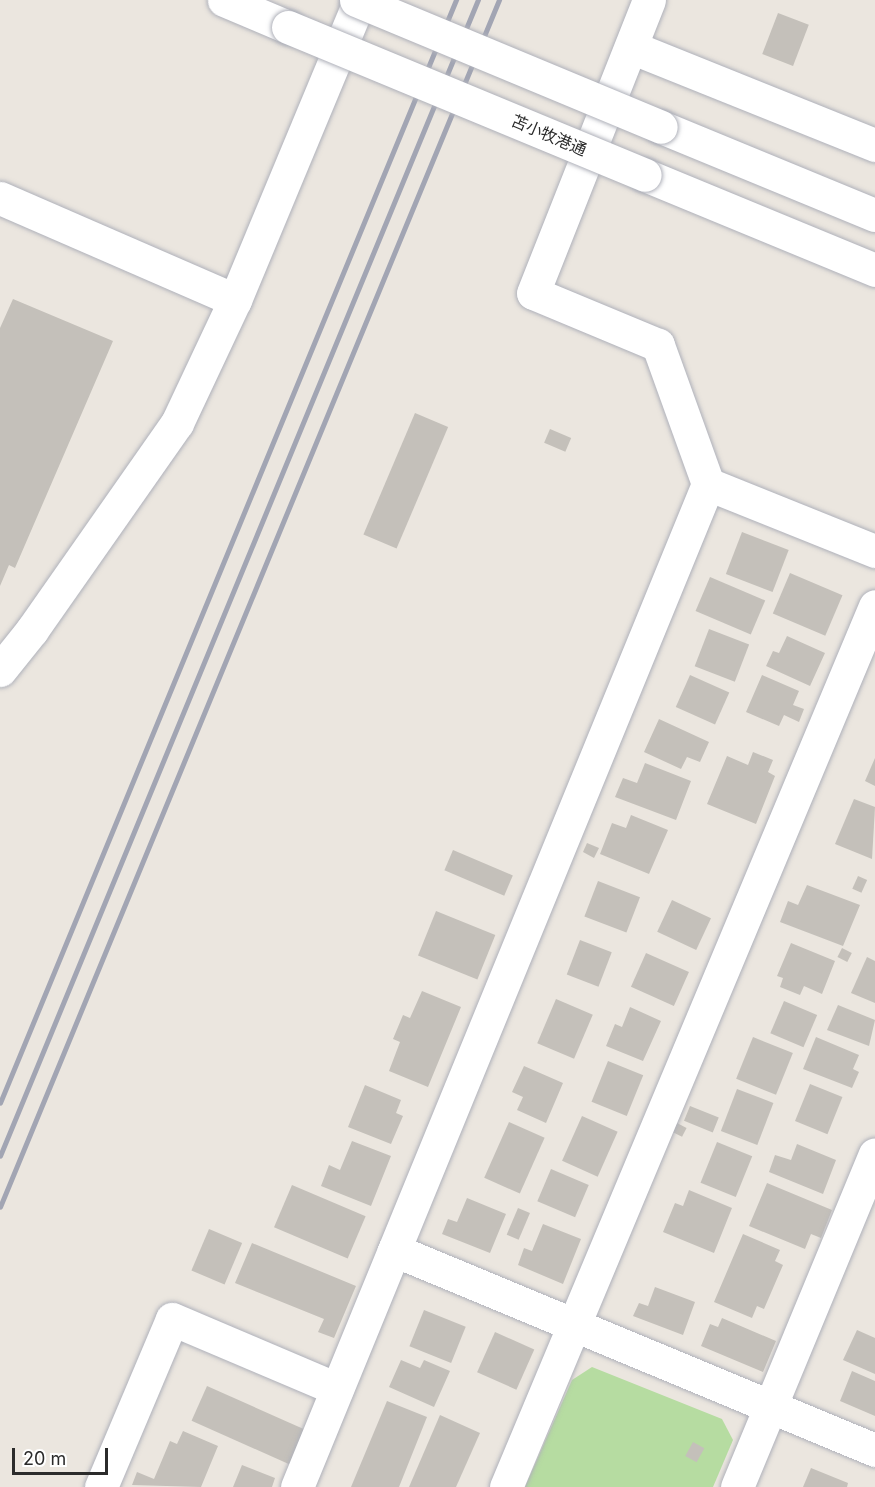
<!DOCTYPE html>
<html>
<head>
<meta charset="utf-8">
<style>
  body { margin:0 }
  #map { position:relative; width:875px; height:1487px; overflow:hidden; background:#ebe6df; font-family:Inter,"Noto Sans JP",sans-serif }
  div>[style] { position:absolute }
  .green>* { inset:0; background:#b6dca1 }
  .building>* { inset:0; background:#c4c0ba; transform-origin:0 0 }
  .roads { filter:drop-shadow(0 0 2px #afb1ba) drop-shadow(0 0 2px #afb1ba) }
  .minor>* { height:33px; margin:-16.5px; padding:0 16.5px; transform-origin:16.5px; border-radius:16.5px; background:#fff }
  .tertiary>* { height:33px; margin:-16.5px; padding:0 16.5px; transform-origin:16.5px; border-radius:16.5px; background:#fff }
  .rail>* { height:4.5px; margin:-2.25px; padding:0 2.25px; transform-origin:2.25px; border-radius:2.25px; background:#a2a5b3 }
  .bridges { filter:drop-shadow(0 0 2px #afb1ba) drop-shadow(0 0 2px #afb1ba) }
  .tertiary-bridge>* { height:33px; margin:-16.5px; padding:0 16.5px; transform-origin:16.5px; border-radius:16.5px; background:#fff }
  span { translate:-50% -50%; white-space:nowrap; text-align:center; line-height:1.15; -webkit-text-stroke:4.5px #fff; paint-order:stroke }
  .street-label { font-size:16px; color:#2b2b2b }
  .scale { position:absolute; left:12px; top:1448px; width:96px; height:27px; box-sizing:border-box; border:3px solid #2b2b2b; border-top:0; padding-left:8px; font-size:18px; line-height:21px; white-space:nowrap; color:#2b2b2b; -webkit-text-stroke:4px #fff; paint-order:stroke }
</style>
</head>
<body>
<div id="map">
  <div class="green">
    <div style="clip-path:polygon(592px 1367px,722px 1419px,733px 1440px,713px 1487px,525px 1487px,572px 1380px)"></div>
  </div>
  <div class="building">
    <div style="left:778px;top:13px;width:33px;height:44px;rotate:21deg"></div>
    <div style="clip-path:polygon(13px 299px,113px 341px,15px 568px,9px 565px,0 586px,0 328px)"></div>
    <div style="left:415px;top:413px;width:36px;height:132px;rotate:23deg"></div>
    <div style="left:550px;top:429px;width:23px;height:15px;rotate:23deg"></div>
    <div style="left:742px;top:532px;width:50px;height:45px;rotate:21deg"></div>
    <div style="left:790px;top:573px;width:57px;height:44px;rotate:23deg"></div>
    <div style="left:710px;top:577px;width:60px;height:37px;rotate:23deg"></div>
    <div style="left:709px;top:629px;width:43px;height:40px;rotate:21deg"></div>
    <div style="clip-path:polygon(787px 636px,825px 653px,810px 686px,766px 666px,773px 651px,779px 653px)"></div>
    <div style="left:690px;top:675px;width:43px;height:35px;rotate:24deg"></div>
    <div style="clip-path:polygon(762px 675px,799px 691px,793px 705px,804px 709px,799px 722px,784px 715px,779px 726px,746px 712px)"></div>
    <div style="clip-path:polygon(659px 719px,709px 742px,700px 762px,687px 757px,681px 769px,644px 752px)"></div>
    <div style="clip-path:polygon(753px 752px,773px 760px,768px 772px,775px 776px,756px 824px,707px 804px,727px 756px,748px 765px)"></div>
    <div style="clip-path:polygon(875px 758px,875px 786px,865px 781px)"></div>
    <div style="clip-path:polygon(645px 763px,691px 781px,676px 820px,615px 797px,623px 778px,637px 783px)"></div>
    <div style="clip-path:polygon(854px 799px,875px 807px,872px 859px,835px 844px)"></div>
    <div style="clip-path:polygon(631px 815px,668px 830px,649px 874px,600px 854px,612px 823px,626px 828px)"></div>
    <div style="clip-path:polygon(587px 843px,599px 848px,594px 858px,583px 852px)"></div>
    <div style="left:453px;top:850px;width:65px;height:22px;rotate:23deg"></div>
    <div style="left:858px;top:876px;width:10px;height:14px;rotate:24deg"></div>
    <div style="left:598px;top:881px;width:45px;height:38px;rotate:21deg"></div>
    <div style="clip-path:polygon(807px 885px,860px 905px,843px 946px,780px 922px,788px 901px,798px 905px)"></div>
    <div style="left:672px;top:900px;width:43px;height:35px;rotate:25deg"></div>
    <div style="left:436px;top:911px;width:64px;height:48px;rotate:22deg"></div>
    <div style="left:580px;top:940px;width:34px;height:37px;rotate:21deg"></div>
    <div style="clip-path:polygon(791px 943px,835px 961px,822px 994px,804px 986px,800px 995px,780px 987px,783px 978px,777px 976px)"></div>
    <div style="left:842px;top:948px;width:11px;height:10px;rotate:27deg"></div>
    <div style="left:646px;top:953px;width:47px;height:37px;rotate:24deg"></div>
    <div style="clip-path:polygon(867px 957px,875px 961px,875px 1003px,851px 993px)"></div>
    <div style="clip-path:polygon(422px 991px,461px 1007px,428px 1087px,389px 1071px,400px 1042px,393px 1039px,403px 1015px,410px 1018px)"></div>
    <div style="left:556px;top:999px;width:40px;height:48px;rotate:23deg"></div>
    <div style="left:784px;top:1001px;width:36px;height:35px;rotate:23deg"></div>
    <div style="clip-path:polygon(838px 1005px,875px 1020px,869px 1046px,827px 1030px)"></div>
    <div style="clip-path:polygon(630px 1007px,661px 1021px,643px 1061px,606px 1046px,615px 1024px,622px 1027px)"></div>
    <div style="left:753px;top:1037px;width:43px;height:45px;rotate:22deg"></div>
    <div style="clip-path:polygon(816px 1037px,859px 1055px,853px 1069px,859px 1072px,852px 1088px,803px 1069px)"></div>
    <div style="left:608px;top:1061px;width:38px;height:44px;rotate:22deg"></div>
    <div style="clip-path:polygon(524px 1066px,563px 1083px,546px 1123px,517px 1110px,523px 1097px,512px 1092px)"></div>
    <div style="left:810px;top:1084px;width:35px;height:40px;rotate:22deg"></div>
    <div style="clip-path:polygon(365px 1085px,401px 1100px,396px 1113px,403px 1116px,391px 1144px,348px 1127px)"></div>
    <div style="left:737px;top:1089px;width:39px;height:45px;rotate:21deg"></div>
    <div style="left:690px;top:1106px;width:31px;height:16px;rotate:22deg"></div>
    <div style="left:582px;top:1116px;width:39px;height:49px;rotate:24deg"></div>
    <div style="left:509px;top:1122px;width:39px;height:61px;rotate:24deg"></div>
    <div style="left:675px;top:1122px;width:13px;height:10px;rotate:27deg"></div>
    <div style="clip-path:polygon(352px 1141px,391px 1156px,371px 1206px,321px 1186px,329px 1165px,340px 1170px)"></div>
    <div style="left:717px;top:1142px;width:38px;height:44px;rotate:22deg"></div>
    <div style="clip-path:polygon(797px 1144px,836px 1160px,823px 1194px,769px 1172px,775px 1155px,791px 1160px)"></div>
    <div style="left:551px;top:1169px;width:41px;height:35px;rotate:23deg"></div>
    <div style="clip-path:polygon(767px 1183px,832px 1210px,821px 1238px,811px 1234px,805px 1249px,749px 1226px)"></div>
    <div style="left:292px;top:1185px;width:80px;height:46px;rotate:23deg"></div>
    <div style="clip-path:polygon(689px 1190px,732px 1208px,714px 1253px,663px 1232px,675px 1203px,683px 1206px)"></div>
    <div style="clip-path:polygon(467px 1198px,506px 1214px,490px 1253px,442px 1234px,448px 1219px,457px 1222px)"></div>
    <div style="left:518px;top:1208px;width:13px;height:29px;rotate:23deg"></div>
    <div style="clip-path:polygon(543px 1224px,581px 1239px,563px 1284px,518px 1265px,524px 1248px,532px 1251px)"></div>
    <div style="left:209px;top:1229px;width:36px;height:45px;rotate:23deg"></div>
    <div style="clip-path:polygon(743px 1234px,780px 1250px,775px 1261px,783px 1265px,764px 1309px,757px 1306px,752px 1318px,714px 1302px)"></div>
    <div style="clip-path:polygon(252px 1243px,356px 1286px,334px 1338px,318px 1332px,324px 1319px,235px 1283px)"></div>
    <div style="clip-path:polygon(655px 1287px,695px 1302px,683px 1335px,633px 1316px,639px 1303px,648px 1306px)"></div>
    <div style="left:424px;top:1310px;width:45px;height:39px;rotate:22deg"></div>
    <div style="clip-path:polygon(722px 1318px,776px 1341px,763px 1372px,701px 1346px,710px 1324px,718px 1327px)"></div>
    <div style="clip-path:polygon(857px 1330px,875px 1338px,875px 1374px,843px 1360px)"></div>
    <div style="left:495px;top:1332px;width:43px;height:44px;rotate:24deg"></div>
    <div style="clip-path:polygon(401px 1360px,420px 1368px,424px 1360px,450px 1371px,434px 1407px,389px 1387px)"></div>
    <div style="clip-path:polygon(852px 1371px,875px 1381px,875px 1416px,840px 1401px)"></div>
    <div style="left:207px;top:1386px;width:110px;height:38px;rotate:24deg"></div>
    <div style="clip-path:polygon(387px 1401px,427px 1417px,399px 1487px,351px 1487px)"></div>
    <div style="clip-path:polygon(440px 1415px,480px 1433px,456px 1487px,409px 1487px)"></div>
    <div style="clip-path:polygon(183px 1431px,218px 1446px,201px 1487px,132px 1485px,137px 1472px,154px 1479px,170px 1441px,177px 1444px)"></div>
    <div style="left:693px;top:1442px;width:13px;height:16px;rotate:29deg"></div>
    <div style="clip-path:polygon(242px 1465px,275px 1478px,272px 1487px,233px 1487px)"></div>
    <div style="clip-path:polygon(811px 1468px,848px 1483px,847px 1487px,803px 1487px)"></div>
  </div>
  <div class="roads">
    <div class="minor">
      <div style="left:631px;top:47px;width:263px;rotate:21.9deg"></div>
      <div style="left:0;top:198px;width:256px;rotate:23.5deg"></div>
      <div style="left:708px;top:484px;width:180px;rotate:21.9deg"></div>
      <div style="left:394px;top:1250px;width:521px;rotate:22.58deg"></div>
      <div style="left:101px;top:1487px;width:182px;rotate:-67.1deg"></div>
      <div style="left:172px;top:1319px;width:179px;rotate:23deg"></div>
      <div style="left:297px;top:1487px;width:1084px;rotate:-67.72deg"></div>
      <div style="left:708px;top:484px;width:148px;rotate:-109.8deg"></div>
      <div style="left:658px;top:345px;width:135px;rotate:-157.4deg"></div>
      <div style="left:533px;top:293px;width:315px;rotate:-68.4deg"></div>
      <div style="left:506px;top:1487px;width:955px;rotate:-67.27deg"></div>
      <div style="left:737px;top:1487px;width:360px;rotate:-67.5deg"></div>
    </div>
    <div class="tertiary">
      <div style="left:224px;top:0;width:69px;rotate:22.9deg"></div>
      <div style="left:661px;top:127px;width:231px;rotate:22.4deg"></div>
      <div style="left:645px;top:175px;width:249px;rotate:22.4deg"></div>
      <div style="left:0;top:670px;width:51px;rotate:-51.3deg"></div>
      <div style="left:32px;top:630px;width:253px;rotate:-55deg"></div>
      <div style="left:177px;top:423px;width:136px;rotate:-64.8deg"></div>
      <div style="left:235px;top:300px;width:325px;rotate:-67.4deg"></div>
    </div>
  </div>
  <div class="rail">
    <div style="left:0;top:1103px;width:1194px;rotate:-67.54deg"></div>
    <div style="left:0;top:1156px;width:1251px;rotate:-67.54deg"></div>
    <div style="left:0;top:1207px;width:1306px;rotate:-67.54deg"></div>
  </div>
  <div class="bridges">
    <div class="tertiary-bridge">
      <div style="left:356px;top:0;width:330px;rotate:22.6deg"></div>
      <div style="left:288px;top:27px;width:386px;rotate:22.5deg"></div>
    </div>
  </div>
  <div class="street-label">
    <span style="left:549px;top:135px;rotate:23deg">苫小牧港通</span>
  </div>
  <div class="scale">20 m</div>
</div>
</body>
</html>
